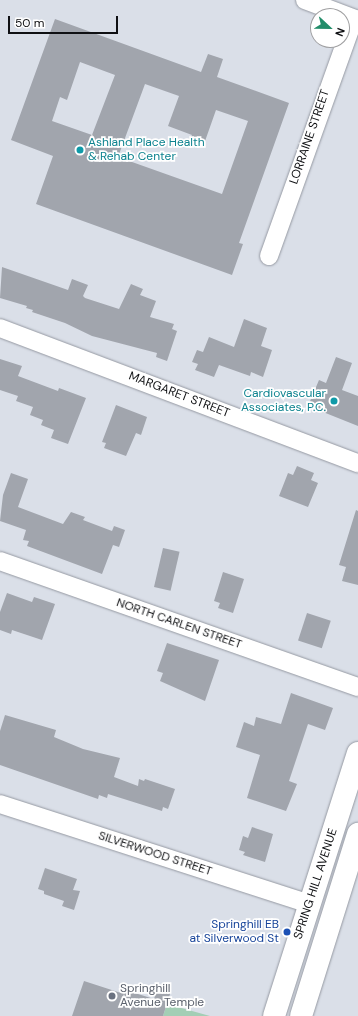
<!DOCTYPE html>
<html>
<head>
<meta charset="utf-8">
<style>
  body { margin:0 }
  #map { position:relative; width:358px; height:1016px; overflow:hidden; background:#dadfe8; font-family:"DM Sans",sans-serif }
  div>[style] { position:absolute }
  .green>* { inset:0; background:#a3ceb5 }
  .building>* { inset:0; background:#a1a5ad; transform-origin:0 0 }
  .roads { filter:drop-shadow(0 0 1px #9599a2) drop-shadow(0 0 1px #9599a2) }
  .street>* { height:18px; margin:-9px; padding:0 9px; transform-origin:9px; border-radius:9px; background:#fff }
  .primary>* { height:22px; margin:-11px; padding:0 11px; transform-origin:11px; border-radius:11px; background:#fff }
  .dots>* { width:11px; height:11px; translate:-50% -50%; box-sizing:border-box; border:2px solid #fff; border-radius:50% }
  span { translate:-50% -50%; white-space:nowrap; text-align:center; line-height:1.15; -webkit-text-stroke:3.5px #fff; paint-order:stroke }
  .street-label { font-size:12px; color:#0f1013 }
  .culture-label { font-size:12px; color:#0d838f }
  .left { translate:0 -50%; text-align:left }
  .right { translate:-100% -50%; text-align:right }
  .transit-label { font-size:12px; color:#164399 }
  .worship-label { font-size:12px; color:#5b616d }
  .north { position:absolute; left:310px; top:8px; width:40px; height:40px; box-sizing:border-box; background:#fff; border:1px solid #9f9fa1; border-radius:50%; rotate:112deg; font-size:11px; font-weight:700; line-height:16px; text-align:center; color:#0f1013 }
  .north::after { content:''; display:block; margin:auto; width:14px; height:18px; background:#238d6a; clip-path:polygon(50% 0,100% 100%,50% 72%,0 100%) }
  .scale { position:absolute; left:8px; top:16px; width:110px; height:18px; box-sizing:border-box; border:2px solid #0f1013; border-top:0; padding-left:5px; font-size:12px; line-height:14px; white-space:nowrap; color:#0f1013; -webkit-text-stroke:3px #fff; paint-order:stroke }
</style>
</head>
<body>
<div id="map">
  <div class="green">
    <div style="clip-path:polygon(167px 1004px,210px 1016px,163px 1016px)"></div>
  </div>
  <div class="building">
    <div style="clip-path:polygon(evenodd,55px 19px,201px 72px,208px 54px,223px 59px,217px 77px,289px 103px,239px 243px,243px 244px,232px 275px,36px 204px,53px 156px,11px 140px,55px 19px,80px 62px,115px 75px,92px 135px,52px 121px,60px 97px,67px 100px,80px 62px,55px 19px,145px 84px,179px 96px,168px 126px,192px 135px,190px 139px,204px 144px,216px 110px,248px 121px,222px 194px,118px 157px,145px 84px)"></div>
    <div style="clip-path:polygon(2px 267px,68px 290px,72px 279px,88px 285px,83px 296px,85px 298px,119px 309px,131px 284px,143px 289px,140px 295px,156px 301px,150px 317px,174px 324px,172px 329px,177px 331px,167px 361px,156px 357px,157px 353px,92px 336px,65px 323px,32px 312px,33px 310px,26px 308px,27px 306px,0 298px)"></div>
    <div style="clip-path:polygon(244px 319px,267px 328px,261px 346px,272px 350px,263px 377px,251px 372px,250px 376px,219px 365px,214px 377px,195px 370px,198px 364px,192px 362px,197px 350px,203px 352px,209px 337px,234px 347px)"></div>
    <div style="clip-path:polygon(336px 357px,352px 363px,342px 390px,358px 396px,358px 426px,308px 406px,319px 380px,326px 383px)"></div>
    <div style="clip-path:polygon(0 359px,22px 366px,18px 376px,58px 391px,59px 388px,86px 398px,68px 444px,51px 438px,54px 430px,41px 425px,43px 420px,30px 415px,33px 407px,16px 401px,18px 396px,0 390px)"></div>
    <div style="clip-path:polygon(116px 405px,147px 417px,141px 435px,136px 433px,126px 456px,104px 448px,106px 443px,102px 442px)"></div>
    <div style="clip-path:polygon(297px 466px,314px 473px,311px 480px,318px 483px,308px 507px,279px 496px,288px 473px,293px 475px)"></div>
    <div style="clip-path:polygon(11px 473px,28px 479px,18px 507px,63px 524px,71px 512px,85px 517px,83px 520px,112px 531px,114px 526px,125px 530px,119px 547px,113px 545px,102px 574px,27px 546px,29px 541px,23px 540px,26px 530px,0 521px,3px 495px)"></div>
    <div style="clip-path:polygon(356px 510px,358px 511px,358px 585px,342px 581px,346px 567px,339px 565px)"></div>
    <div style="left:163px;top:548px;width:17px;height:40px;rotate:13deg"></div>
    <div style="clip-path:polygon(223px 572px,244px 579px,233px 613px,218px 608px,220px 603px,214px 601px)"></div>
    <div style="clip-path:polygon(7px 593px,32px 602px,34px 597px,55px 604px,42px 640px,12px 630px,11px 634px,0 630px,0 612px)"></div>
    <div style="left:307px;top:613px;width:25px;height:29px;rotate:18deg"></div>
    <div style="clip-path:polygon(167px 643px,219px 660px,205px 701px,160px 681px,163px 673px,157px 671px)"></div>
    <div style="clip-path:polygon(291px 693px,333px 708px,325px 730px,308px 724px,289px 781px,297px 784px,286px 811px,247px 798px,260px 755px,236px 747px,244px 722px,254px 726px,256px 717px,281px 724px)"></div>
    <div style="clip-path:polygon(5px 715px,56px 730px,54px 737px,83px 749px,120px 758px,114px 777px,138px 786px,139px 779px,144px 781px,145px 779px,175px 789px,168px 809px,163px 807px,162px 811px,108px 794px,107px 798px,99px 795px,98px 799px,0 765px,0 731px)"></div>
    <div style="clip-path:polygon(252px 827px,273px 834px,265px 862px,243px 855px,245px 852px,239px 850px,243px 836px,248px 838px)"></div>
    <div style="clip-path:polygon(45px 868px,77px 879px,73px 890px,80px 891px,74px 910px,62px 906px,64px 901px,44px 894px,44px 891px,38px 889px)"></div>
    <div style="clip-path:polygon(84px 981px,121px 993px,122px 989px,154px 999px,158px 987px,171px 991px,163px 1016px,72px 1016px)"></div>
  </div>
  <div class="roads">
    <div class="street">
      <div style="left:305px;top:0;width:57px;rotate:20.7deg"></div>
      <div style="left:269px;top:256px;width:252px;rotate:-70.3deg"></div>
      <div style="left:0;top:328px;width:383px;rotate:20.7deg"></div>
      <div style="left:0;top:561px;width:380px;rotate:19.4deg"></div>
      <div style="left:0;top:804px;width:325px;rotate:17.9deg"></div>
    </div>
    <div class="primary">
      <div style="left:274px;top:1016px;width:276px;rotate:-72.3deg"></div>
      <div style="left:301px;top:1016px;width:191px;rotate:-72.6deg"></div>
    </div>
  </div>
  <div class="dots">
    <div style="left:80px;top:150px;background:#0f9aa8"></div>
    <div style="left:334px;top:401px;background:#0f9aa8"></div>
    <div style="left:287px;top:932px;background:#1a4fb4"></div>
    <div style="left:112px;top:996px;background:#6b7280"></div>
  </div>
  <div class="street-label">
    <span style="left:310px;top:137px;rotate:-71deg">LORRAINE STREET</span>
    <span style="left:179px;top:395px;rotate:21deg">MARGARET STREET</span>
    <span style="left:179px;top:624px;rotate:19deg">NORTH CARLEN STREET</span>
    <span style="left:155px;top:854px;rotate:18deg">SILVERWOOD STREET</span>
    <span style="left:316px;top:884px;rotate:-72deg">SPRING HILL AVENUE</span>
  </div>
  <div class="culture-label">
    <span class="left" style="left:88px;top:150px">Ashland Place Health<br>&amp; Rehab Center</span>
    <span class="right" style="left:326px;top:401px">Cardiovascular<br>Associates, P.C.</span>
  </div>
  <div class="transit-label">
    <span class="right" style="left:279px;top:932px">Springhill EB<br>at Silverwood St</span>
  </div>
  <div class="worship-label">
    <span class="left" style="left:120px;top:996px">Springhill<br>Avenue Temple</span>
  </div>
  <div class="north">N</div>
  <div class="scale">50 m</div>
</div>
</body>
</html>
